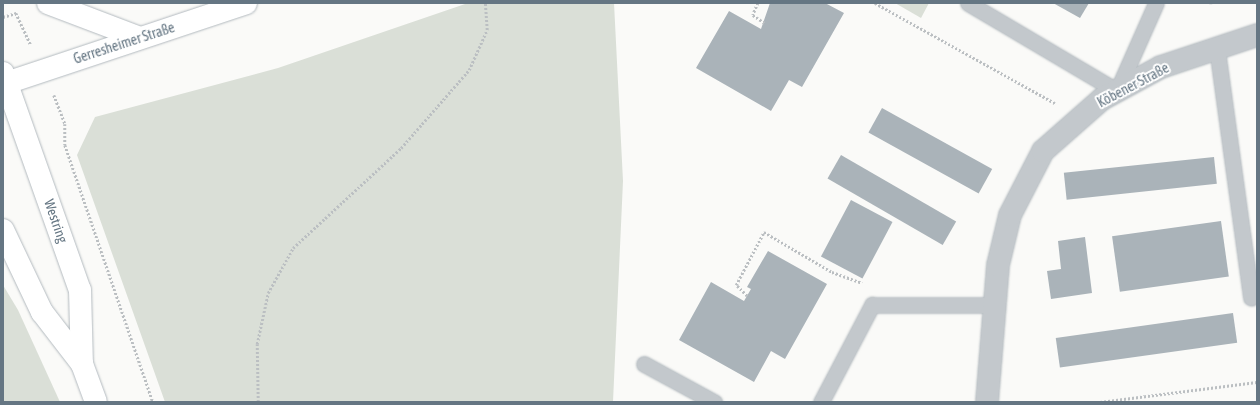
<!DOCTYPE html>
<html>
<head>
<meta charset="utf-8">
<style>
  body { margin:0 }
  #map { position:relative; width:1260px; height:405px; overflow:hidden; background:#fafaf8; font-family:"Asap Condensed",sans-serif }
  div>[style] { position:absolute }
  .green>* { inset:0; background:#dadfd7 }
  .building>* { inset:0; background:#aab3b9; transform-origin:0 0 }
  .path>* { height:2.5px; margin-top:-1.25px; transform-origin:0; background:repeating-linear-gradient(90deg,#bbbfc2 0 2px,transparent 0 4px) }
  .roads { filter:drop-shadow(0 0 1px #b3babf) drop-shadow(0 0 1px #b3babf) }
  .lane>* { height:15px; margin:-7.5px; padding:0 7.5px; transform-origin:7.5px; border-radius:7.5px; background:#c3c8cc }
  .street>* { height:22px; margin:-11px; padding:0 11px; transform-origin:11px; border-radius:11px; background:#c3c8cc }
  .secondary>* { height:22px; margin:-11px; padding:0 11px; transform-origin:11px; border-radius:11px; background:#fff }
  span { translate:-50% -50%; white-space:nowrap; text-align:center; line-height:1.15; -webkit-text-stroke:4px #fff; paint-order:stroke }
  .street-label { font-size:14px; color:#657683 }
  .frame { position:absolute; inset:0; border:4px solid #657683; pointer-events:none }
</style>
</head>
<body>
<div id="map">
  <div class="green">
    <div style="clip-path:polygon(468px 3px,614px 3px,623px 181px,613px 402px,165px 402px,77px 155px,95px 117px,278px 68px)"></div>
    <div style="clip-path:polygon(895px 3px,929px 3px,921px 18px)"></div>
    <div style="clip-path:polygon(3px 285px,18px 310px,60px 402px,3px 402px)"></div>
  </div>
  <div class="building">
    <div style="clip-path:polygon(770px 3px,825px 3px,844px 13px,802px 87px,789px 80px,771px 111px,696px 68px,729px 11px,761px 29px)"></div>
    <div style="clip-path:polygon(1053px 3px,1089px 3px,1080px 18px)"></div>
    <div style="left:882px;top:108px;width:126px;height:28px;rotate:29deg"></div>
    <div style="left:841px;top:155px;width:133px;height:27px;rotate:30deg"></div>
    <div style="left:1214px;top:157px;width:27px;height:151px;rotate:84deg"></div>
    <div style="left:851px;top:200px;width:47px;height:64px;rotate:28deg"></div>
    <div style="left:1221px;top:221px;width:56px;height:110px;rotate:82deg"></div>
    <div style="clip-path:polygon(1085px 237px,1092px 293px,1051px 299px,1047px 271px,1061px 269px,1058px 241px)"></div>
    <div style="clip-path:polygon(768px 251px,827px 284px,785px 359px,771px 351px,754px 382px,679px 340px,711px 282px,744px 301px,751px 289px,747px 287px)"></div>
    <div style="left:1233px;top:313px;width:30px;height:179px;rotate:82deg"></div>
  </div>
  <div class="path">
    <div style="left:758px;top:3px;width:13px;rotate:113deg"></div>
    <div style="left:753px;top:15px;width:14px;rotate:34deg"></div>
    <div style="left:875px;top:3px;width:206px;rotate:29.1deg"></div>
    <div style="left:1211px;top:3px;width:1px;rotate:90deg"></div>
    <div style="left:3px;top:17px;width:14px;rotate:-17deg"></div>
    <div style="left:16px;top:13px;width:35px;rotate:65deg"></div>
    <div style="left:54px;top:95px;width:31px;rotate:69deg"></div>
    <div style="left:65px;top:124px;width:21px;rotate:90deg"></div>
    <div style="left:65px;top:145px;width:272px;rotate:71.1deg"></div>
    <div style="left:747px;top:296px;width:16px;rotate:-135deg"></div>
    <div style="left:736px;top:285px;width:60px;rotate:-62.2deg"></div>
    <div style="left:764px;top:232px;width:79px;rotate:30.5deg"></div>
    <div style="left:832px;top:272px;width:32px;rotate:20deg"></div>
    <div style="left:258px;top:402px;width:58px;rotate:-91deg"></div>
    <div style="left:257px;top:344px;width:52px;rotate:-77.8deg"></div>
    <div style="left:268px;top:293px;width:51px;rotate:-60.9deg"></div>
    <div style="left:293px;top:248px;width:147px;rotate:-42.8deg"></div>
    <div style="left:401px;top:148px;width:103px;rotate:-48.9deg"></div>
    <div style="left:469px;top:70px;width:44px;rotate:-65.8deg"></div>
    <div style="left:487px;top:30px;width:27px;rotate:-94deg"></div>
    <div style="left:1100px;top:402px;width:158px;rotate:-7.3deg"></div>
  </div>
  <div class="roads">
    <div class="lane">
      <div style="left:968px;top:3px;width:173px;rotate:30.6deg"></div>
      <div style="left:1117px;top:91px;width:96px;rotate:-66.1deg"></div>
      <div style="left:1217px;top:49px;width:251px;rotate:82.2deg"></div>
      <div style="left:644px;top:364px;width:80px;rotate:28.5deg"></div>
      <div style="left:821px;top:402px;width:110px;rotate:-62.3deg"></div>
      <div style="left:872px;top:305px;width:123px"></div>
    </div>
    <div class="street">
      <div style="left:987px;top:402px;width:137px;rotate:-85.4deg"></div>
      <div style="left:998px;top:265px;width:51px;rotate:-76.5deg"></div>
      <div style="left:1010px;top:215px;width:72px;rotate:-62.7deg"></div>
      <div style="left:1043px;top:151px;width:79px;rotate:-41.4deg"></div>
      <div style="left:1102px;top:99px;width:67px;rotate:-28.5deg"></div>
      <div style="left:1161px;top:67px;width:101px;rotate:-18.4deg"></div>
    </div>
    <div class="secondary">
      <div style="left:48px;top:3px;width:98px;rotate:20.8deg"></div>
      <div style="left:3px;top:73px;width:230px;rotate:70.5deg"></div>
      <div style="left:80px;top:290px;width:74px;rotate:88.5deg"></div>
      <div style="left:82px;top:364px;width:40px;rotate:69.8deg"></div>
      <div style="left:3px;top:84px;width:256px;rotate:-18.4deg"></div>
      <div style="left:3px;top:230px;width:91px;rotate:64.6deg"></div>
      <div style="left:42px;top:312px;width:66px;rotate:52.4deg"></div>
    </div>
  </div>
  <div class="street-label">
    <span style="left:124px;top:43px;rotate:-18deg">Gerresheimer Straße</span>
    <span style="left:1133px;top:85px;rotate:-28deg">Köbener Straße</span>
    <span style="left:56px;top:221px;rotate:71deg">Westring</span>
  </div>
  <div class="frame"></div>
</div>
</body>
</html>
